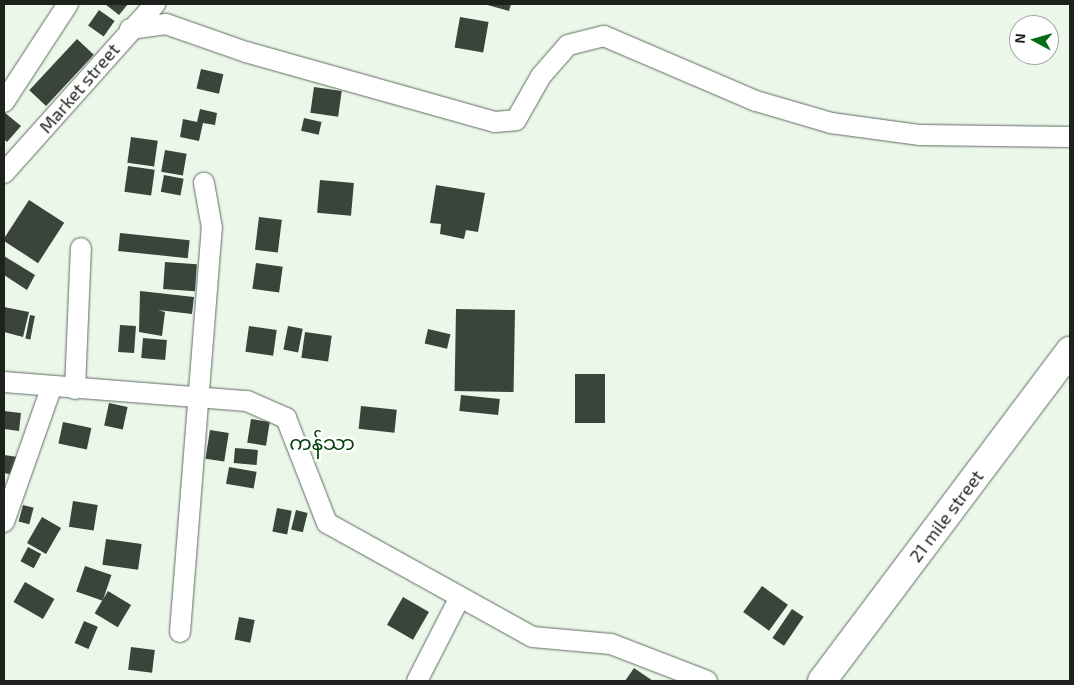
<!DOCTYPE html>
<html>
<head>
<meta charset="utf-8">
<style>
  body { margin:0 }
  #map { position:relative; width:1074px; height:685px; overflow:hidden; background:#eaf7e9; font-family:"Exo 2","Noto Sans Myanmar",sans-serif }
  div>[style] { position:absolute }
  .building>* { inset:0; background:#3a443a; transform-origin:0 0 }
  .roads { filter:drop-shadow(0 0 1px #606b60) drop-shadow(0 0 1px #606b60) }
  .street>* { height:20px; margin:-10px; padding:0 10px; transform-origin:10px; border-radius:10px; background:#fff }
  .secondary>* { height:28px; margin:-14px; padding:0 14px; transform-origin:14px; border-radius:14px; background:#fff }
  span { translate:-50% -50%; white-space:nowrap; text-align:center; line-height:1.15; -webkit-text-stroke:5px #fff; paint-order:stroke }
  .street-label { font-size:18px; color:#1d221d }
  .quarter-label { font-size:20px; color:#04410d }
  .frame { position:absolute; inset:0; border:5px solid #1d221d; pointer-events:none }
  .north { position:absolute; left:1009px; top:15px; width:50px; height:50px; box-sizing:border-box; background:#fff; border:1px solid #a5a7a5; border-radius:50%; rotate:276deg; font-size:14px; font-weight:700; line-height:20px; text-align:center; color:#1d221d }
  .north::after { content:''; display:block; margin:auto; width:18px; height:22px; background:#056c1a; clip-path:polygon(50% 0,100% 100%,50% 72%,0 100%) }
</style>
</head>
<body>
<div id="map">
  <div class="building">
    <div style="clip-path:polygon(105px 4px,128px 4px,119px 15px)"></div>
    <div style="clip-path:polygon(484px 4px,511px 4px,509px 11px)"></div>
    <div style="left:99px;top:10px;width:19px;height:19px;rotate:35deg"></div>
    <div style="left:460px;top:17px;width:29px;height:31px;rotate:10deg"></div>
    <div style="left:77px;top:39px;width:23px;height:70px;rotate:43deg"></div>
    <div style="left:201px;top:69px;width:23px;height:20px;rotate:13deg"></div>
    <div style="left:314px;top:87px;width:28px;height:26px;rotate:8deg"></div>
    <div style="clip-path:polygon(200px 109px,217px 113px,215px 125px,203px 123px,199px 141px,180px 137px,183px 119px,197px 122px)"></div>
    <div style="clip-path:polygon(4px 112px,21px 126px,7px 142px,4px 139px)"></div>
    <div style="left:304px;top:118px;width:18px;height:13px;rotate:13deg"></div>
    <div style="left:131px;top:137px;width:27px;height:26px;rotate:8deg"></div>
    <div style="left:165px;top:150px;width:22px;height:22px;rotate:10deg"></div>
    <div style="left:128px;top:166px;width:27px;height:26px;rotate:8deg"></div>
    <div style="left:164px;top:175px;width:20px;height:17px;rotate:11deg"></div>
    <div style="left:320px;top:180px;width:34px;height:33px;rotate:5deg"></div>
    <div style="clip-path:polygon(436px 185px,485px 193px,478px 232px,466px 230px,464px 239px,440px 234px,441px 224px,430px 223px)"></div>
    <div style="left:29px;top:200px;width:42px;height:48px;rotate:33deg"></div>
    <div style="left:259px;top:217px;width:23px;height:33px;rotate:7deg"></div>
    <div style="left:120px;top:233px;width:70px;height:18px;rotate:6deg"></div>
    <div style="clip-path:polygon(4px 256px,35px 275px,27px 290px,4px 275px)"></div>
    <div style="left:165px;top:262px;width:32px;height:27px;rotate:4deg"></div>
    <div style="left:256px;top:263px;width:27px;height:26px;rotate:8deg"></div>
    <div style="clip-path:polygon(140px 291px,194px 297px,192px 314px,158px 310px,165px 312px,162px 336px,139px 332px)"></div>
    <div style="clip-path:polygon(4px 307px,29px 312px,23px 337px,4px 332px)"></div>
    <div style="left:456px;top:309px;width:59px;height:82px;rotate:1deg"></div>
    <div style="left:30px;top:315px;width:5px;height:24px;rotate:11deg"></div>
    <div style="left:120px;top:325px;width:16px;height:27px;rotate:4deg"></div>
    <div style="left:249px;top:326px;width:28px;height:26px;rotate:8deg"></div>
    <div style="left:288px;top:326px;width:15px;height:24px;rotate:11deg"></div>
    <div style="left:428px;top:329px;width:23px;height:15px;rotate:13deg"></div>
    <div style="left:305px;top:332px;width:27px;height:26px;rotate:8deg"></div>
    <div style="left:143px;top:338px;width:24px;height:20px;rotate:5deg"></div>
    <div style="left:575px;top:374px;width:30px;height:49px"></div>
    <div style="left:461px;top:395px;width:39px;height:16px;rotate:6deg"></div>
    <div style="left:109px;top:403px;width:19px;height:23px;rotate:12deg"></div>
    <div style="left:361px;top:406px;width:36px;height:23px;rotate:6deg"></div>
    <div style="clip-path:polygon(4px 411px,21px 413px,19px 431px,4px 429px)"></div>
    <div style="left:251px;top:419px;width:19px;height:24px;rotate:9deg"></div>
    <div style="left:63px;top:422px;width:29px;height:22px;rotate:12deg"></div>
    <div style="left:210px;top:430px;width:19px;height:29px;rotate:9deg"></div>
    <div style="left:235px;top:448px;width:23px;height:15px;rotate:5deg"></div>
    <div style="clip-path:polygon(4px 455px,18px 457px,14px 475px,4px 473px)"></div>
    <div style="left:229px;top:467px;width:28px;height:17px;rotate:10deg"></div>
    <div style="left:73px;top:501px;width:25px;height:26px;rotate:9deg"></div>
    <div style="left:23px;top:505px;width:11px;height:17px;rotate:15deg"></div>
    <div style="left:277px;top:508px;width:15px;height:24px;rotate:11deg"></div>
    <div style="left:296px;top:510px;width:12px;height:20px;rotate:14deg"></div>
    <div style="left:42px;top:517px;width:22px;height:30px;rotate:30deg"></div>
    <div style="left:106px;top:539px;width:36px;height:26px;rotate:8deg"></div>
    <div style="left:28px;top:547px;width:15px;height:16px;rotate:28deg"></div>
    <div style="left:85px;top:566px;width:28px;height:27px;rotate:19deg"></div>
    <div style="left:25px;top:582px;width:34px;height:23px;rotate:30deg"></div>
    <div style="left:762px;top:586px;width:32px;height:32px;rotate:36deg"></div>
    <div style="left:108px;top:591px;width:27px;height:26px;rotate:31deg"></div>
    <div style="left:403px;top:597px;width:30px;height:32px;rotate:30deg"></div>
    <div style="left:792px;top:609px;width:14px;height:35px;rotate:34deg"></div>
    <div style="left:239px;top:617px;width:16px;height:23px;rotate:11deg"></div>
    <div style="left:84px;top:621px;width:15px;height:24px;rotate:23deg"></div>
    <div style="left:131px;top:647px;width:24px;height:23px;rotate:7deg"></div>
    <div style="clip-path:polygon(634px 668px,653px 681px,625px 681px)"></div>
  </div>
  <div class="roads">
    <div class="street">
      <div style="left:130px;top:29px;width:36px;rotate:-8deg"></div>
      <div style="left:166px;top:24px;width:85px;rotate:19.3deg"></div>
      <div style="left:246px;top:52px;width:259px;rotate:15.7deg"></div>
      <div style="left:495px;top:122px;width:21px;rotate:-5deg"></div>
      <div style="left:516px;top:120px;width:51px;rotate:-60.4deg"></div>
      <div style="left:541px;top:76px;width:41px;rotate:-48.9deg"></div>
      <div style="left:568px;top:45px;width:37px;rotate:-14deg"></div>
      <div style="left:604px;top:36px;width:165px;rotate:23.2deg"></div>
      <div style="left:756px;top:101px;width:78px;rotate:16.3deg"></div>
      <div style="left:831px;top:123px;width:90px;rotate:7.7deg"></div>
      <div style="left:920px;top:135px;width:150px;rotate:0.8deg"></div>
      <div style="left:4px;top:102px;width:117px;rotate:-56.9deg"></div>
      <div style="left:4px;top:173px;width:227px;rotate:-48.2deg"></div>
      <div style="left:4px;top:382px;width:244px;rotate:4.5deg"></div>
      <div style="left:247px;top:401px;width:43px;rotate:23.6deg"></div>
      <div style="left:286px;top:418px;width:113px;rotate:68.7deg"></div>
      <div style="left:327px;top:523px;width:235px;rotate:29deg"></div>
      <div style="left:533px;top:637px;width:78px;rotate:5.1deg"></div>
      <div style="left:611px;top:644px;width:103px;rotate:21.1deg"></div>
      <div style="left:75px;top:389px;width:141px;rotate:-87.6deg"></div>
      <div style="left:4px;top:522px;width:144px;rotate:-70.6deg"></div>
      <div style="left:180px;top:632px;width:405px;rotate:-85.5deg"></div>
      <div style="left:212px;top:228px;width:46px;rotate:-100.1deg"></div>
      <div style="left:417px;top:681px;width:94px;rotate:-62.9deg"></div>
    </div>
    <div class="secondary">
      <div style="left:822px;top:681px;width:413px;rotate:-53.1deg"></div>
    </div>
  </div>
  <div class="street-label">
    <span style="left:79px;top:88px;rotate:-49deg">Market street</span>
    <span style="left:946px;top:516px;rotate:-53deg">21 mile street</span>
  </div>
  <div class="quarter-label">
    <span style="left:322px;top:442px">ကန်သာ</span>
  </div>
  <div class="frame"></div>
  <div class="north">N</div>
</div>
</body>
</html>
